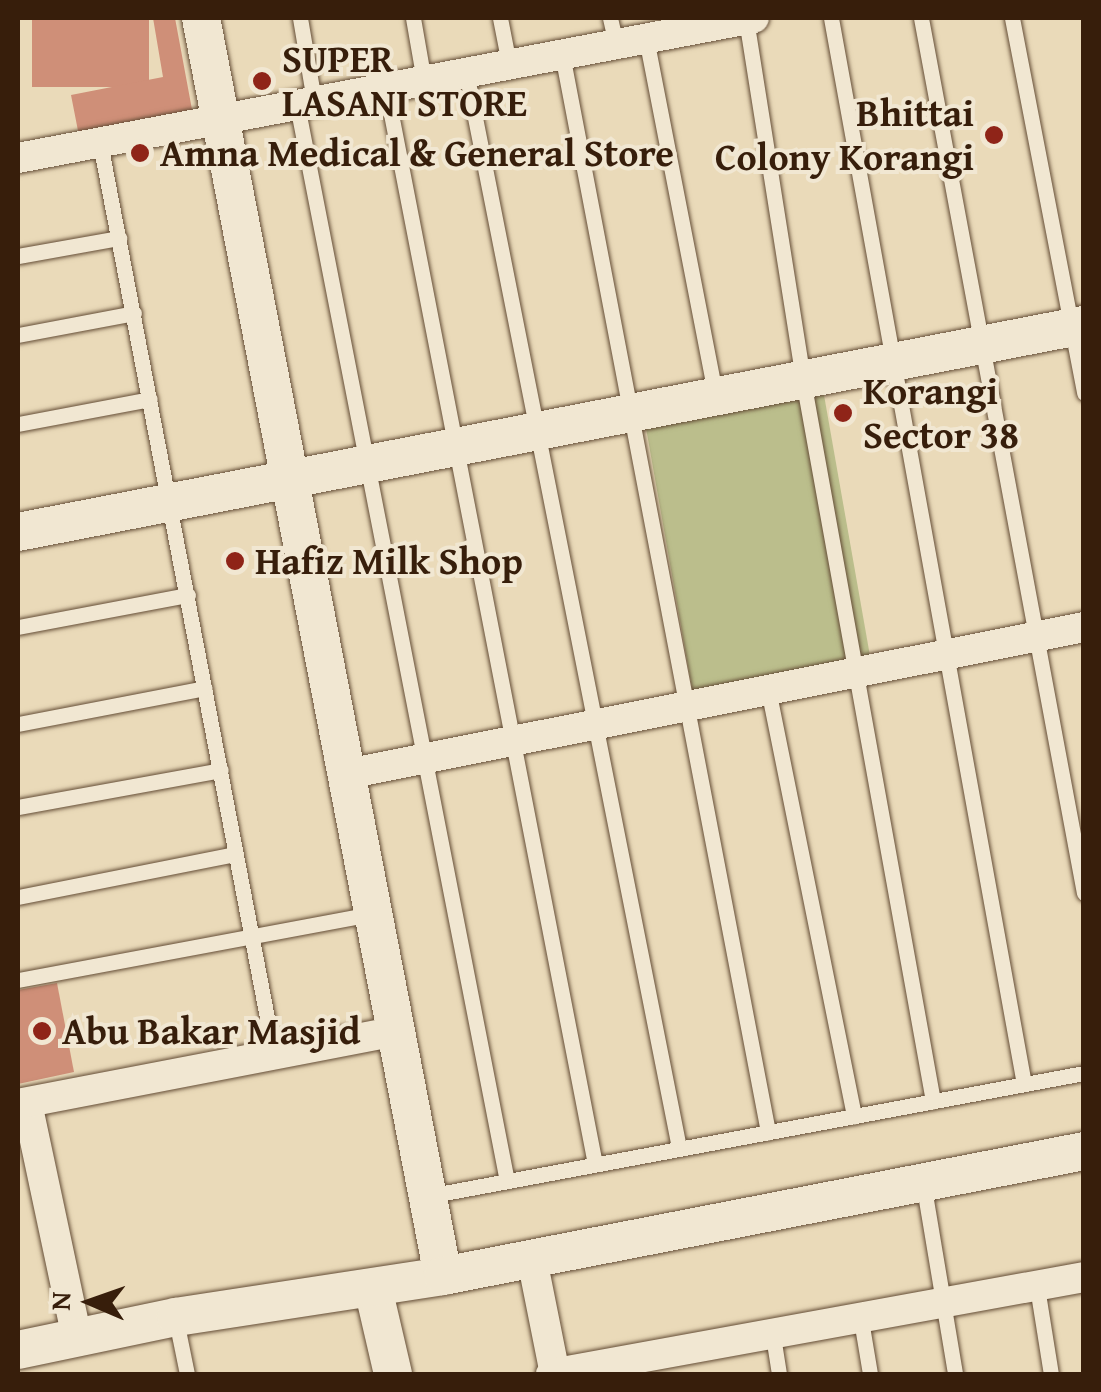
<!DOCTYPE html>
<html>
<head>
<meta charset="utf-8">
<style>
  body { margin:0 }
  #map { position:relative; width:1101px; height:1392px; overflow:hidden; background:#eadab9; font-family:"Gentium Book Plus",serif }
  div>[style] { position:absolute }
  .green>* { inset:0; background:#bbbe8c; transform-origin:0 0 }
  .building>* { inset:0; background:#cf8f78; transform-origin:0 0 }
  .roads { filter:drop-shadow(0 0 2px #644d36) drop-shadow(0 0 2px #644d36) }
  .service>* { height:15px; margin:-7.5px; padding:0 7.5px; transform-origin:7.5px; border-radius:7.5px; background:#f1e7d2 }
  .minor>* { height:30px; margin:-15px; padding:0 15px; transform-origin:15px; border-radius:15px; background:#f1e7d2 }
  .tertiary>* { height:38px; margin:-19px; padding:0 19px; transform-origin:19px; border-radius:19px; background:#f1e7d2 }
  .dots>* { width:28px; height:28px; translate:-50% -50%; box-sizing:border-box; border:5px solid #f1e7d2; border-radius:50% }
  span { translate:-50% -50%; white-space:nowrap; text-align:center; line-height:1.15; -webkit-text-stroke:8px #f1e7d2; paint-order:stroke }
  .poi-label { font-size:38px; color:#371e0b; font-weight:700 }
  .left { translate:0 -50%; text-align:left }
  .right { translate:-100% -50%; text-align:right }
  .frame { position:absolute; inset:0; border:20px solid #371e0b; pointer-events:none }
  .north { position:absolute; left:40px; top:1252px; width:100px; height:100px; -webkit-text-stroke:8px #f1e7d2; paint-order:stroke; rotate:272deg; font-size:28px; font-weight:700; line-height:40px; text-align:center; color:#371e0b }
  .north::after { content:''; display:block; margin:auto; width:35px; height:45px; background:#371e0b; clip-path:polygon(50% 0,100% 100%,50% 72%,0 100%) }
</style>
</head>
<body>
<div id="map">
  <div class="green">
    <div style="left:824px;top:395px;width:285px;height:181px;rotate:80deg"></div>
  </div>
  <div class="building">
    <div style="left:32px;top:18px;width:117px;height:69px"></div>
    <div style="clip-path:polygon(153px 18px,175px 18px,193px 115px,79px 136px,71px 95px,163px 77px)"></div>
    <div style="clip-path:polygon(57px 983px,74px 1072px,18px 1084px,18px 990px)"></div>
  </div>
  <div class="roads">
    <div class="service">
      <div style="left:300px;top:18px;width:84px;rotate:80.4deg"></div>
      <div style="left:413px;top:18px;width:64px;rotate:80.1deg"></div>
      <div style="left:500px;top:18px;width:47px;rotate:78.9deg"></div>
      <div style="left:610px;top:18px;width:27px;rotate:77deg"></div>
      <div style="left:831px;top:18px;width:1083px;rotate:79.74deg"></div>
      <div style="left:921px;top:18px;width:890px;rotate:79.45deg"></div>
      <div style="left:1012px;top:18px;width:382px;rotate:79.1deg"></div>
      <div style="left:746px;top:19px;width:365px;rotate:81deg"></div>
      <div style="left:803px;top:380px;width:733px;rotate:79.78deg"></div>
      <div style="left:646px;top:38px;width:366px;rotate:79deg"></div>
      <div style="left:562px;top:54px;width:1098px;rotate:79.18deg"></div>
      <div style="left:466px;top:72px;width:1097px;rotate:78.8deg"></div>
      <div style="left:386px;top:88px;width:1096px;rotate:79.01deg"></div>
      <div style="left:297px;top:105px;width:1096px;rotate:78.96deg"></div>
      <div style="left:100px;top:143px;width:927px;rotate:79.19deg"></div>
      <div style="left:18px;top:256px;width:103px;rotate:-10.1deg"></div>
      <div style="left:18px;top:335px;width:118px;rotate:-10.7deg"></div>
      <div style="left:18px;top:424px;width:134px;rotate:-10.7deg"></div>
      <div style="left:18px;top:627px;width:173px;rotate:-10.7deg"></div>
      <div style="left:768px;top:689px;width:436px;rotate:78.6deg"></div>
      <div style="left:18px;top:724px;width:190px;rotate:-10.9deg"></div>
      <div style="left:18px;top:807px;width:206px;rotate:-10.3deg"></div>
      <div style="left:18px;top:897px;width:222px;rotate:-11.2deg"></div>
      <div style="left:18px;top:980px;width:360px;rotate:-10.6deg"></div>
      <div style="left:923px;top:1182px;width:195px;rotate:80.5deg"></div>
      <div style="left:428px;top:1196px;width:667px;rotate:-10.62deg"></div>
      <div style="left:1037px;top:1287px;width:88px;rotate:80.9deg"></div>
      <div style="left:176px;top:1320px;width:55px;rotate:78.5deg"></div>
      <div style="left:861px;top:1320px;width:55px;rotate:80.5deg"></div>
      <div style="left:773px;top:1336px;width:38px;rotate:81deg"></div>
    </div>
    <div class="minor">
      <div style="left:18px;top:158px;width:749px;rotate:-10.77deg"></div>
      <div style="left:347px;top:774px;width:752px;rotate:-11.28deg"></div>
      <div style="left:27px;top:1103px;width:240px;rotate:78deg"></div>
      <div style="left:18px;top:1104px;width:385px;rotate:-10.9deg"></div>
      <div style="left:532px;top:1259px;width:117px;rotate:78.7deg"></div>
      <div style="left:551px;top:1374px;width:542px;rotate:-10.31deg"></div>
    </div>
    <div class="tertiary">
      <div style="left:201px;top:18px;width:1281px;rotate:79.11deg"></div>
      <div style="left:18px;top:532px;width:1086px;rotate:-10.99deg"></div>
      <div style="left:373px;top:1288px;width:88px;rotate:76.9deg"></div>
      <div style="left:18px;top:1350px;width:161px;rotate:-11.8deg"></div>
      <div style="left:176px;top:1317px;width:270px;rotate:-8.7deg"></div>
      <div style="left:443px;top:1276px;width:653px;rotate:-11.03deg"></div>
    </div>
  </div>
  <div class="dots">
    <div style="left:262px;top:81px;background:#8f2418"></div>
    <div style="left:994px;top:135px;background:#8f2418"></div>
    <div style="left:140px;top:153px;background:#8f2418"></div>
    <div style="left:843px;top:413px;background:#8f2418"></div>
    <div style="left:235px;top:561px;background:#8f2418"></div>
    <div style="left:42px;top:1031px;background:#8f2418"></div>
  </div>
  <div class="poi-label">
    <span class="left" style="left:282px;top:81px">SUPER<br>LASANI STORE</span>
    <span class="right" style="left:974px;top:135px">Bhittai<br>Colony Korangi</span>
    <span class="left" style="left:160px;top:153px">Amna Medical &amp; General Store</span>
    <span class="left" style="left:863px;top:413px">Korangi<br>Sector 38</span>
    <span class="left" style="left:255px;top:561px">Hafiz Milk Shop</span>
    <span class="left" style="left:62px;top:1031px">Abu Bakar Masjid</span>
  </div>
  <div class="frame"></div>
  <div class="north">N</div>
</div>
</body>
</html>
